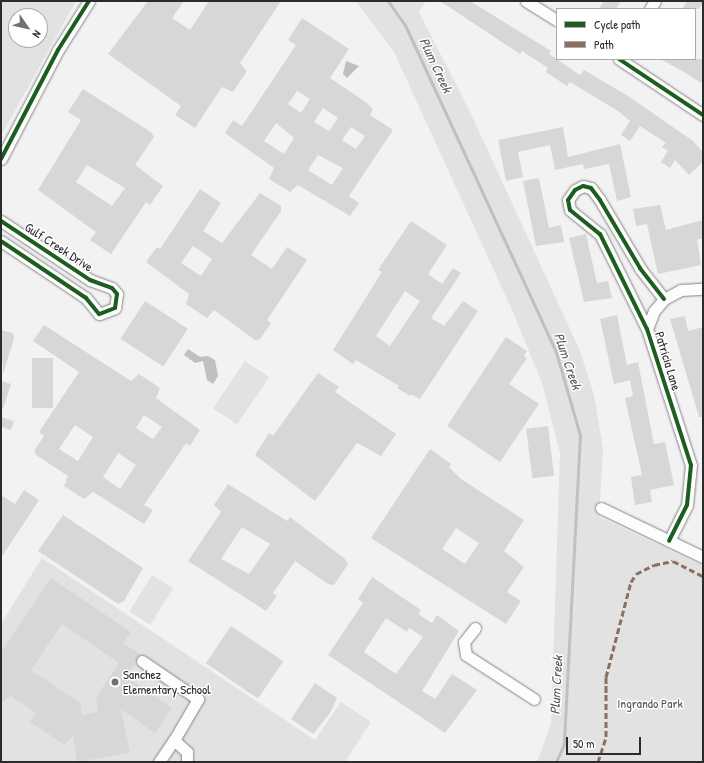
<!DOCTYPE html>
<html>
<head>
<meta charset="utf-8">
<style>
  body { margin:0 }
  #map { position:relative; width:704px; height:763px; overflow:hidden; background:#f2f2f2; font-family:"Patrick Hand",sans-serif }
  div>[style] { position:absolute }
  .built>* { inset:0; background:#e2e2e2; transform-origin:0 0 }
  .water>* { inset:0; background:#c0c0c0 }
  .stream>* { height:3px; margin:-1.5px; padding:0 1.5px; transform-origin:1.5px; border-radius:1.5px; background:#c0c0c0 }
  .building>* { inset:0; background:#d7d7d7; transform-origin:0 0 }
  .path>* { height:2px; margin-top:-1px; transform-origin:0; background:repeating-linear-gradient(90deg,#b5b5b5 0 4px,transparent 0 7px) }
  .roads { filter:drop-shadow(0 0 1px #858585) drop-shadow(0 0 1px #858585) }
  .minor>* { height:11px; margin:-5.5px; padding:0 5.5px; transform-origin:5.5px; border-radius:5.5px; background:#fdfdfd }
  .quiet>* { height:3px; margin-top:-1.5px; transform-origin:0; background:repeating-linear-gradient(90deg,#8d6e63 0 6px,transparent 0 9px) }
  .cycleway>* { height:4px; margin:-2px; padding:0 2px; transform-origin:2px; border-radius:2px; background:#1b5e20 }
  .dots>* { width:11px; height:11px; translate:-50% -50%; box-sizing:border-box; border:2px solid #fff; border-radius:50% }
  span { translate:-50% -50%; white-space:nowrap; text-align:center; line-height:1.15; -webkit-text-stroke:3px #fff; paint-order:stroke }
  .street-label { font-size:13px; color:#2b2b2b }
  .poi-label { font-size:13px; color:#2b2b2b }
  .left { translate:0 -50%; text-align:left }
  .park-label { font-size:13px; color:#565656 }
  .water-label { font-size:14px; color:#585858; font-style:italic }
  .frame { position:absolute; inset:0; border:2px solid #2b2b2b; pointer-events:none }
  .legend { position:absolute; left:556px; top:8px; width:140px; height:52px; box-sizing:border-box; background:#fff; border:1px solid #aaa; margin:0; padding:5px 7px; list-style:none; font-size:12px; color:#2b2b2b }
  .legend li { display:flex; align-items:center; gap:8px; height:20px }
  .legend b { width:20px; border:1px solid #aaa }
  .north { position:absolute; left:8px; top:8px; width:40px; height:40px; box-sizing:border-box; background:#fff; border:1px solid #aaa; border-radius:50%; rotate:124deg; font-size:11px; font-weight:700; line-height:16px; text-align:center; color:#2b2b2b }
  .north::after { content:''; display:block; margin:auto; width:14px; height:18px; background:#717171; clip-path:polygon(50% 0,100% 100%,50% 72%,0 100%) }
  .scale { position:absolute; left:566px; top:737px; width:75px; height:18px; box-sizing:border-box; border:2px solid #2b2b2b; border-top:0; padding-left:5px; font-size:12px; line-height:14px; white-space:nowrap; color:#2b2b2b; -webkit-text-stroke:3px #fff; paint-order:stroke }
</style>
</head>
<body>
<div id="map">
  <div class="built">
    <div style="clip-path:polygon(evenodd,1px 1px,76px 1px,1px 136px,1px 1px,16px 16px,40px 16px,40px 40px,16px 40px,16px 16px)"></div>
    <div style="clip-path:polygon(356px 1px,426px 1px,419px 12px,472px 116px,580px 351px,594px 395px,603px 449px,599px 517px,703px 566px,703px 762px,537px 762px,551px 724px,560px 453px,542px 383px,513px 312px,394px 52px)"></div>
    <div style="left:245px;top:361px;width:29px;height:57px;rotate:34deg"></div>
    <div style="clip-path:polygon(42px 558px,315px 740px,341px 702px,371px 722px,346px 760px,348px 762px,1px 762px,1px 624px)"></div>
    <div style="left:152px;top:575px;width:25px;height:43px;rotate:32deg"></div>
  </div>
  <div class="water">
    <div style="clip-path:polygon(346px 61px,359px 66px,347px 78px,343px 74px)"></div>
    <div style="clip-path:polygon(188px 349px,200px 357px,208px 356px,215px 360px,218px 376px,213px 384px,207px 380px,203px 361px,195px 363px,184px 355px)"></div>
  </div>
  <div class="stream">
    <div style="left:388px;top:1px;width:29px;rotate:55deg"></div>
    <div style="left:405px;top:25px;width:360px;rotate:65.2deg"></div>
    <div style="left:556px;top:352px;width:86px;rotate:73.9deg"></div>
    <div style="left:580px;top:435px;width:309px;rotate:93deg"></div>
    <div style="left:564px;top:744px;width:20px;rotate:114deg"></div>
  </div>
  <div class="building">
    <div style="clip-path:polygon(148px 1px,184px 1px,172px 18px,190px 30px,209px 1px,281px 1px,240px 63px,247px 71px,233px 92px,222px 87px,195px 128px,175px 115px,181px 106px,108px 54px)"></div>
    <div style="clip-path:polygon(440px 1px,470px 1px,551px 51px,549px 54px,580px 75px,584px 70px,628px 96px,693px 141px,703px 152px,703px 162px,689px 175px,675px 160px,670px 168px,661px 162px,668px 151px,662px 147px,666px 143px,640px 126px,630px 141px,621px 135px,630px 121px,618px 111px,570px 82px,567px 86px,546px 72px,548px 68px,522px 51px,520px 54px)"></div>
    <div style="clip-path:polygon(604px 1px,621px 1px,616px 9px,599px 9px)"></div>
    <div style="clip-path:polygon(687px 1px,703px 1px,703px 3px,699px 9px,682px 9px)"></div>
    <div style="clip-path:polygon(evenodd,302px 18px,349px 49px,330px 78px,367px 103px,373px 109px,370px 115px,393px 130px,349px 196px,359px 203px,350px 216px,298px 185px,290px 192px,269px 179px,274px 168px,225px 133px,233px 120px,242px 126px,296px 45px,288px 40px,302px 18px,297px 91px,310px 99px,301px 113px,288px 104px,297px 91px,302px 18px,323px 108px,338px 118px,329px 131px,314px 122px,323px 108px,302px 18px,276px 123px,294px 138px,284px 154px,264px 141px,276px 123px,302px 18px,351px 127px,365px 136px,356px 149px,342px 140px,351px 127px,302px 18px,318px 155px,343px 168px,332px 185px,308px 170px,318px 155px)"></div>
    <div style="clip-path:polygon(660px 59px,703px 59px,703px 84px,684px 72px)"></div>
    <div style="clip-path:polygon(evenodd,83px 89px,151px 132px,154px 137px,135px 165px,163px 186px,150px 205px,146px 202px,111px 254px,90px 240px,96px 232px,38px 190px,81px 120px,68px 112px,83px 89px,87px 165px,125px 188px,112px 206px,76px 182px,87px 165px)"></div>
    <div style="clip-path:polygon(563px 127px,568px 157px,620px 144px,631px 197px,617px 201px,609px 164px,584px 169px,583px 164px,555px 170px,550px 145px,518px 152px,523px 177px,506px 181px,498px 140px)"></div>
    <div style="clip-path:polygon(539px 178px,549px 228px,561px 225px,564px 242px,536px 246px,523px 181px)"></div>
    <div style="clip-path:polygon(evenodd,200px 189px,221px 203px,203px 231px,222px 243px,260px 193px,281px 206px,281px 211px,251px 255px,272px 269px,287px 247px,307px 260px,267px 320px,271px 323px,260px 339px,255px 340px,214px 310px,207px 318px,186px 304px,189px 294px,146px 262px,157px 247px,160px 249px,200px 189px,193px 246px,212px 259px,201px 276px,181px 263px,193px 246px)"></div>
    <div style="clip-path:polygon(660px 205px,666px 230px,703px 220px,703px 238px,697px 240px,701px 265px,658px 274px,647px 224px,636px 226px,633px 209px)"></div>
    <div style="clip-path:polygon(evenodd,411px 221px,447px 245px,428px 274px,442px 284px,453px 268px,461px 273px,431px 318px,444px 326px,463px 301px,478px 311px,420px 399px,411px 394px,410px 396px,397px 388px,399px 386px,356px 360px,353px 364px,333px 350px,382px 272px,378px 270px,411px 221px,405px 291px,420px 301px,390px 346px,376px 336px,405px 291px)"></div>
    <div style="clip-path:polygon(586px 234px,597px 283px,608px 281px,612px 298px,584px 302px,569px 238px)"></div>
    <div style="left:145px;top:301px;width:51px;height:45px;rotate:33deg"></div>
    <div style="clip-path:polygon(617px 315px,627px 365px,638px 362px,654px 444px,665px 442px,674px 485px,650px 490px,652px 502px,635px 505px,631px 477px,642px 475px,625px 398px,633px 396px,630px 380px,614px 384px,600px 319px)"></div>
    <div style="clip-path:polygon(685px 316px,688px 331px,703px 327px,703px 417px,699px 417px,670px 319px)"></div>
    <div style="clip-path:polygon(evenodd,44px 325px,131px 381px,139px 374px,160px 388px,156px 398px,200px 430px,190px 446px,186px 443px,144px 505px,153px 510px,144px 524px,93px 492px,84px 499px,64px 486px,68px 476px,36px 455px,34px 451px,44px 436px,39px 432px,79px 372px,33px 341px,44px 325px,144px 415px,162px 427px,153px 439px,136px 428px,144px 415px,44px 325px,75px 425px,93px 437px,78px 461px,59px 449px,75px 425px,44px 325px,118px 453px,136px 465px,120px 489px,103px 477px,118px 453px)"></div>
    <div style="clip-path:polygon(1px 330px,13px 333px,14px 339px,3px 374px)"></div>
    <div style="clip-path:polygon(506px 337px,527px 351px,524px 356px,527px 358px,509px 384px,539px 404px,500px 462px,447px 426px)"></div>
    <div style="left:32px;top:358px;width:21px;height:50px"></div>
    <div style="clip-path:polygon(318px 373px,339px 387px,335px 392px,396px 434px,381px 456px,357px 443px,315px 501px,255px 455px,269px 433px,273px 436px)"></div>
    <div style="clip-path:polygon(1px 381px,11px 384px,3px 409px,1px 409px)"></div>
    <div style="clip-path:polygon(1px 417px,14px 421px,11px 430px,1px 427px)"></div>
    <div style="left:548px;top:426px;width:50px;height:22px;rotate:83deg"></div>
    <div style="clip-path:polygon(evenodd,430px 449px,451px 464px,449px 467px,461px 479px,524px 520px,504px 551px,524px 567px,507px 592px,521px 601px,506px 624px,371px 538px,430px 449px,456px 528px,479px 543px,465px 564px,442px 549px,456px 528px)"></div>
    <div style="clip-path:polygon(evenodd,228px 484px,287px 521px,290px 517px,345px 559px,348px 564px,334px 585px,328px 584px,295px 561px,273px 593px,277px 596px,266px 611px,188px 561px,221px 512px,214px 505px,228px 484px,242px 527px,270px 544px,249px 574px,221px 559px,242px 527px)"></div>
    <div style="clip-path:polygon(24px 490px,39px 500px,1px 558px,1px 495px,15px 504px)"></div>
    <div style="clip-path:polygon(63px 515px,143px 568px,124px 601px,118px 604px,38px 551px)"></div>
    <div style="clip-path:polygon(evenodd,372px 577px,421px 610px,418px 614px,432px 623px,437px 615px,459px 631px,422px 691px,435px 699px,452px 674px,477px 690px,445px 733px,328px 655px,363px 603px,358px 599px,372px 577px,386px 618px,407px 632px,409px 628px,423px 637px,396px 674px,364px 652px,386px 618px)"></div>
    <div style="clip-path:polygon(evenodd,51px 578px,131px 632px,123px 643px,140px 654px,127px 677px,172px 708px,155px 733px,121px 709px,130px 753px,77px 762px,73px 735px,65px 745px,30px 722px,36px 713px,11px 696px,1px 703px,1px 652px,51px 578px,62px 624px,119px 663px,96px 697px,98px 712px,82px 715px,80px 703px,31px 670px,62px 624px)"></div>
    <div style="left:231px;top:626px;width:63px;height:45px;rotate:34deg"></div>
    <div style="clip-path:polygon(315px 683px,337px 698px,330px 713px,313px 734px,291px 719px)"></div>
  </div>
  <div class="path">
    <div style="left:703px;top:727px;width:18px;rotate:90deg"></div>
  </div>
  <div class="roads">
    <div class="minor">
      <div style="left:526px;top:1px;width:36px;rotate:32deg"></div>
      <div style="left:650px;top:9px;width:9px;rotate:-58deg"></div>
      <div style="left:619px;top:59px;width:101px;rotate:33.7deg"></div>
      <div style="left:1px;top:159px;width:123px;rotate:-62.4deg"></div>
      <div style="left:58px;top:50px;width:58px;rotate:-57.7deg"></div>
      <div style="left:1px;top:221px;width:107px;rotate:33.5deg"></div>
      <div style="left:90px;top:280px;width:23px;rotate:20deg"></div>
      <div style="left:112px;top:288px;width:8px;rotate:50deg"></div>
      <div style="left:117px;top:294px;width:14px;rotate:98deg"></div>
      <div style="left:115px;top:308px;width:17px;rotate:159deg"></div>
      <div style="left:99px;top:314px;width:21px;rotate:-129deg"></div>
      <div style="left:86px;top:298px;width:102px;rotate:-146.2deg"></div>
      <div style="left:664px;top:299px;width:39px;rotate:-128deg"></div>
      <div style="left:640px;top:268px;width:79px;rotate:-120.5deg"></div>
      <div style="left:600px;top:200px;width:15px;rotate:-127deg"></div>
      <div style="left:591px;top:188px;width:8px;rotate:-166deg"></div>
      <div style="left:583px;top:186px;width:9px;rotate:153deg"></div>
      <div style="left:575px;top:190px;width:12px;rotate:125deg"></div>
      <div style="left:568px;top:200px;width:10px;rotate:79deg"></div>
      <div style="left:570px;top:210px;width:38px;rotate:39deg"></div>
      <div style="left:600px;top:234px;width:106px;rotate:63.7deg"></div>
      <div style="left:647px;top:329px;width:143px;rotate:72.1deg"></div>
      <div style="left:691px;top:465px;width:40px;rotate:95.7deg"></div>
      <div style="left:687px;top:505px;width:40px;rotate:116.6deg"></div>
      <div style="left:647px;top:329px;width:19px;rotate:-69deg"></div>
      <div style="left:654px;top:311px;width:16px;rotate:-50deg"></div>
      <div style="left:664px;top:299px;width:19px;rotate:-28deg"></div>
      <div style="left:681px;top:290px;width:22px;rotate:-3deg"></div>
      <div style="left:601px;top:508px;width:113px;rotate:25.7deg"></div>
      <div style="left:475px;top:628px;width:18px;rotate:128deg"></div>
      <div style="left:464px;top:642px;width:13px;rotate:81deg"></div>
      <div style="left:466px;top:655px;width:81px;rotate:32.9deg"></div>
      <div style="left:142px;top:661px;width:68px;rotate:34.2deg"></div>
      <div style="left:198px;top:699px;width:48px;rotate:120.3deg"></div>
      <div style="left:174px;top:740px;width:18px;rotate:43deg"></div>
      <div style="left:187px;top:752px;width:10px;rotate:90deg"></div>
      <div style="left:159px;top:762px;width:27px;rotate:-56deg"></div>
    </div>
  </div>
  <div class="quiet">
    <div style="left:598px;top:762px;width:26px;rotate:-72deg"></div>
    <div style="left:606px;top:737px;width:60px;rotate:-90deg"></div>
    <div style="left:606px;top:677px;width:98px;rotate:-75.3deg"></div>
    <div style="left:631px;top:582px;width:9px;rotate:-58deg"></div>
    <div style="left:636px;top:574px;width:20px;rotate:-27deg"></div>
    <div style="left:654px;top:565px;width:19px;rotate:-12deg"></div>
    <div style="left:673px;top:561px;width:34px;rotate:27deg"></div>
  </div>
  <div class="cycleway">
    <div style="left:619px;top:59px;width:101px;rotate:33.7deg"></div>
    <div style="left:1px;top:159px;width:123px;rotate:-62.4deg"></div>
    <div style="left:58px;top:50px;width:58px;rotate:-57.7deg"></div>
    <div style="left:1px;top:221px;width:107px;rotate:33.5deg"></div>
    <div style="left:90px;top:280px;width:23px;rotate:20deg"></div>
    <div style="left:112px;top:288px;width:8px;rotate:50deg"></div>
    <div style="left:117px;top:294px;width:14px;rotate:98deg"></div>
    <div style="left:115px;top:308px;width:17px;rotate:159deg"></div>
    <div style="left:99px;top:314px;width:21px;rotate:-129deg"></div>
    <div style="left:86px;top:298px;width:102px;rotate:-146.2deg"></div>
    <div style="left:664px;top:299px;width:39px;rotate:-128deg"></div>
    <div style="left:640px;top:268px;width:79px;rotate:-120.5deg"></div>
    <div style="left:600px;top:200px;width:15px;rotate:-127deg"></div>
    <div style="left:591px;top:188px;width:8px;rotate:-166deg"></div>
    <div style="left:583px;top:186px;width:9px;rotate:153deg"></div>
    <div style="left:575px;top:190px;width:12px;rotate:125deg"></div>
    <div style="left:568px;top:200px;width:10px;rotate:79deg"></div>
    <div style="left:570px;top:210px;width:38px;rotate:39deg"></div>
    <div style="left:600px;top:234px;width:106px;rotate:63.7deg"></div>
    <div style="left:647px;top:329px;width:143px;rotate:72.1deg"></div>
    <div style="left:691px;top:465px;width:40px;rotate:95.7deg"></div>
    <div style="left:687px;top:505px;width:40px;rotate:116.6deg"></div>
  </div>
  <div class="dots">
    <div style="left:115px;top:682px;background:#717171"></div>
  </div>
  <div class="street-label">
    <span style="left:59px;top:247px;rotate:33deg">Gulf Creek Drive</span>
    <span style="left:668px;top:361px;rotate:73deg">Patricia Lane</span>
  </div>
  <div class="poi-label">
    <span class="left" style="left:123px;top:682px">Sanchez<br>Elementary School</span>
  </div>
  <div class="park-label">
    <span style="left:650px;top:703px">Ingrando Park</span>
  </div>
  <div class="water-label">
    <span style="left:436px;top:65px;rotate:65deg">Plum Creek</span>
    <span style="left:568px;top:361px;rotate:71deg">Plum Creek</span>
    <span style="left:556px;top:685px;rotate:-87deg">Plum Creek</span>
  </div>
  <div class="frame"></div>
  <ul class="legend">
  <li><b style="height:5px;background:#1b5e20"></b>Cycle path</li>
  <li><b style="height:5px;background:#8d6e63"></b>Path</li>
  </ul>
  <div class="north">N</div>
  <div class="scale">50 m</div>
</div>
</body>
</html>
